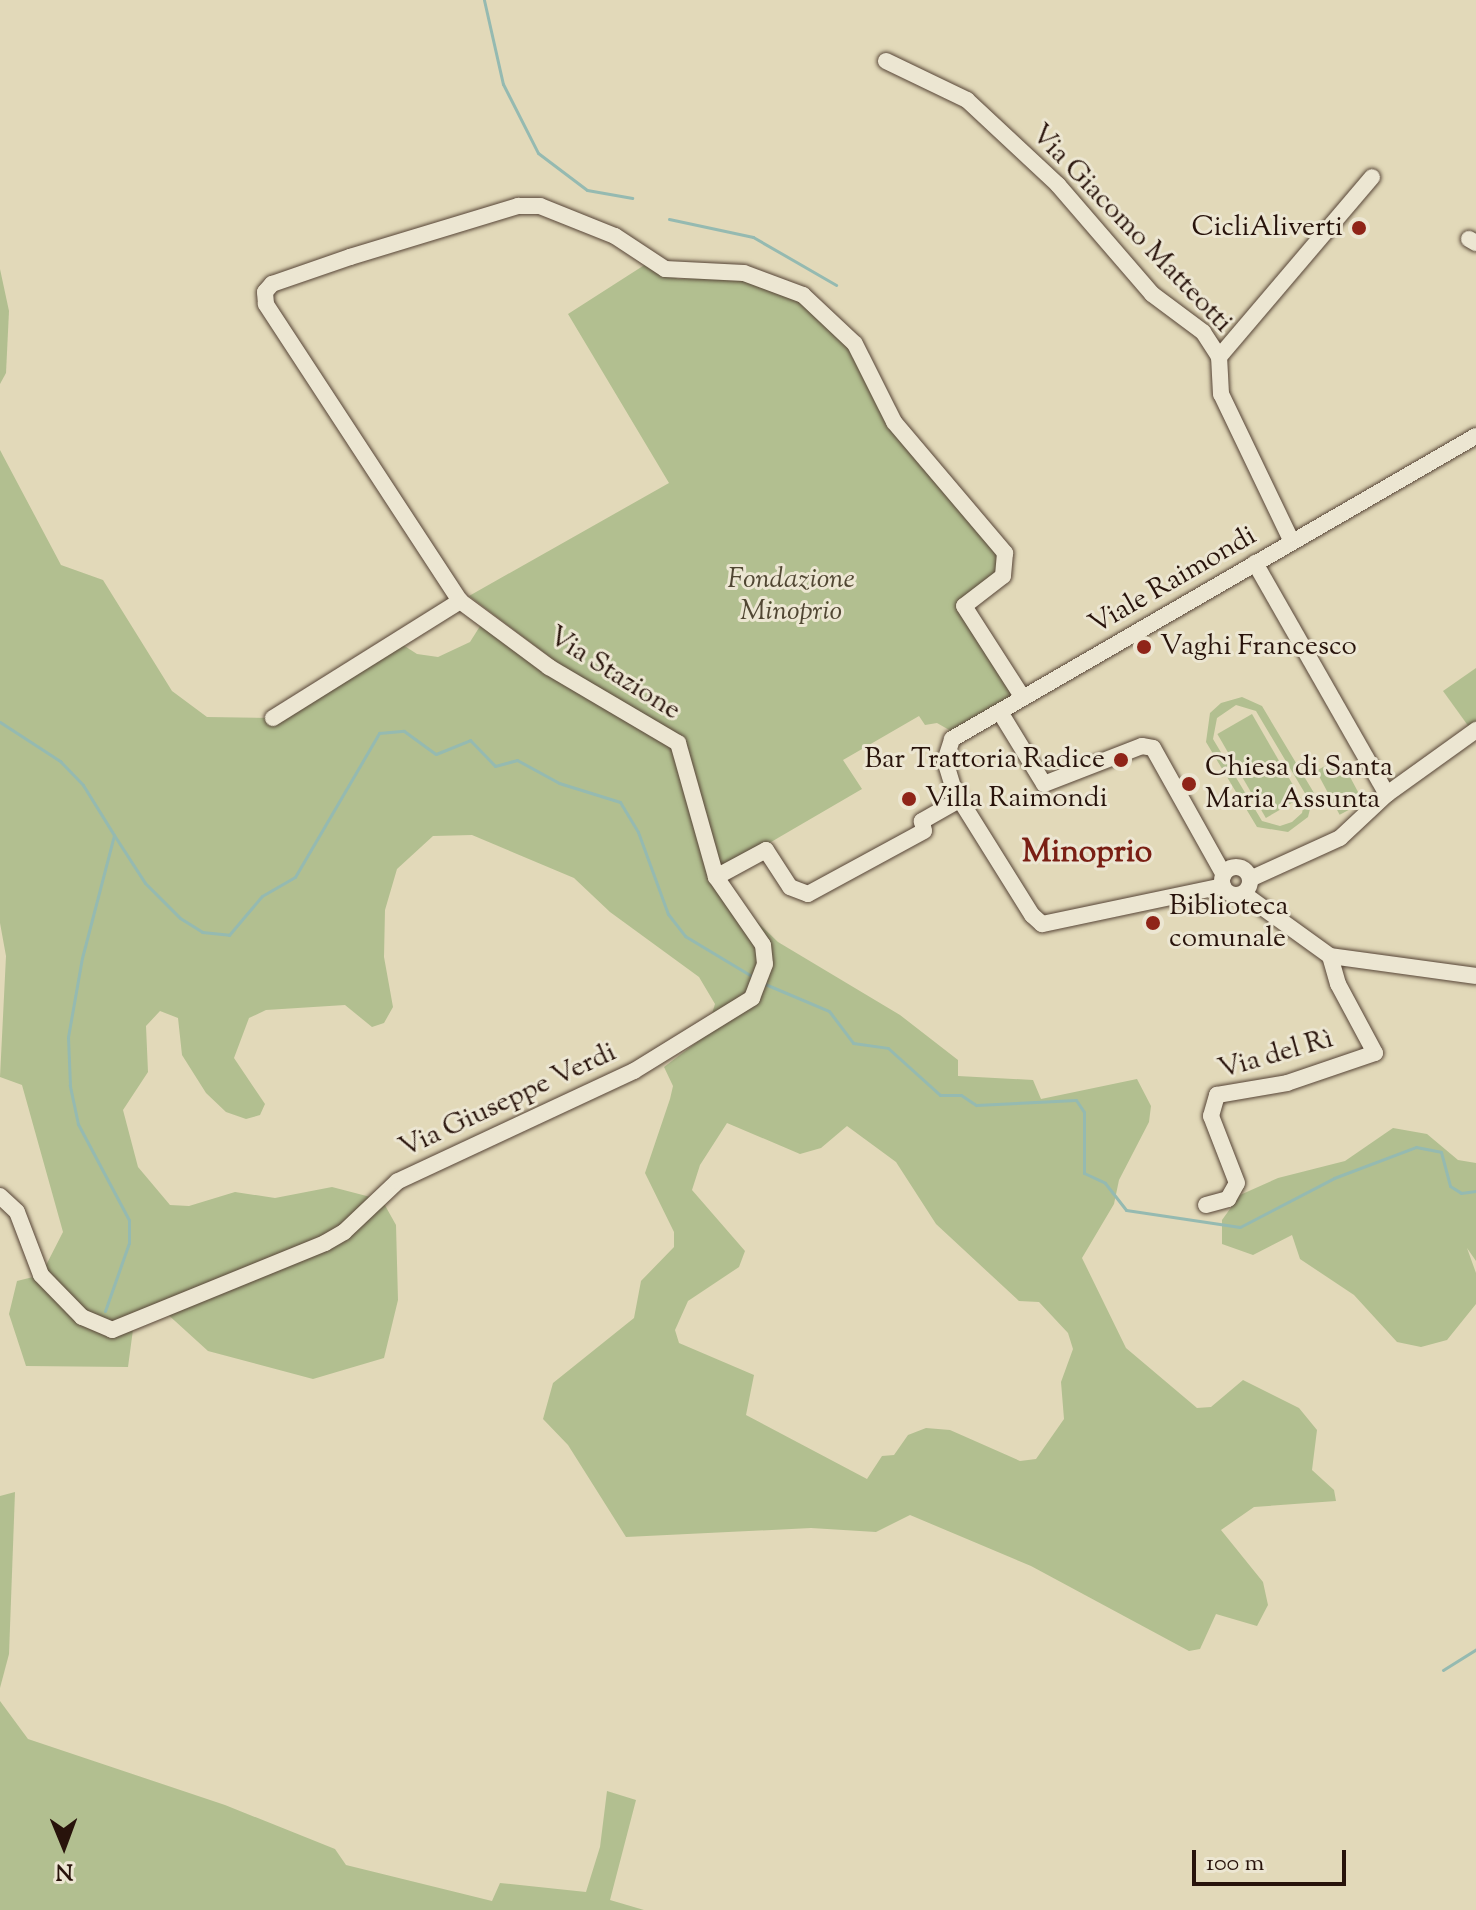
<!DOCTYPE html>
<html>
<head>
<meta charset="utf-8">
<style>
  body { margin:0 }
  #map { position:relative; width:1476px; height:1910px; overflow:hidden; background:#e2d9b9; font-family:"Sorts Mill Goudy",serif }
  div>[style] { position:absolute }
  .green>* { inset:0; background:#b2bf90; transform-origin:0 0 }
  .stream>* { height:3px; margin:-1.5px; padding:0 1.5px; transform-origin:1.5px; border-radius:1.5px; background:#95bab1 }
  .roads { filter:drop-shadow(0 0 2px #564436) drop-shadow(0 0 2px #564436) }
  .minor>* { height:16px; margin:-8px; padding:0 8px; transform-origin:8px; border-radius:8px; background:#ece6d2 }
  .minor>.ring { margin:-8px; padding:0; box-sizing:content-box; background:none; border:16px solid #ece6d2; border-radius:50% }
  .dots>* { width:22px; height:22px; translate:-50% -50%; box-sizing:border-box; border:4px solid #ece6d2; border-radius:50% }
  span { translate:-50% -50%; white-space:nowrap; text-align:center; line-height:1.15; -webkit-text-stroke:6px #ece6d2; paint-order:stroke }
  .poi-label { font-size:28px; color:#28130b }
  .right { translate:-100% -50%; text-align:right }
  .left { translate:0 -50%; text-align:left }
  .street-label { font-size:28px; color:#28130b }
  .park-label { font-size:28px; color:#514733; font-style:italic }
  .quarter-label { font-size:32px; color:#7a1f14; font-weight:700 }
  .north { position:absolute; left:24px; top:1806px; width:80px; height:80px; -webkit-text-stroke:6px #ece6d2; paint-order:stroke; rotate:179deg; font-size:22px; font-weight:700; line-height:32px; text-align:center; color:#28130b }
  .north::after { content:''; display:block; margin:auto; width:28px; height:36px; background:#28130b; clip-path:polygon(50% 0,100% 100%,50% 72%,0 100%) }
  .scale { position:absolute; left:1192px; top:1850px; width:154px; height:36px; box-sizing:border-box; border:4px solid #28130b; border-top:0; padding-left:10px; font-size:24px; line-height:28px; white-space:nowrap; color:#28130b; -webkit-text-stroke:6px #ece6d2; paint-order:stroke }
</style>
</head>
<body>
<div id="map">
  <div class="green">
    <div style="clip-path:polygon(646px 264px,678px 279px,728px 276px,792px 294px,850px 348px,902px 444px,998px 552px,999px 572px,959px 606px,1016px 693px,951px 731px,937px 723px,925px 725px,919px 716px,843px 760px,862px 789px,718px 873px,679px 743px,615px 706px,469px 596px,669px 483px,568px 314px)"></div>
    <div style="clip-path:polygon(0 269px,9px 311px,6px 373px,0 384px)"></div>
    <div style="clip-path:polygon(evenodd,0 450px,61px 565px,103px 580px,172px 691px,207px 717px,273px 718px,400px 643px,417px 654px,438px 657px,470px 642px,482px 623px,676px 744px,721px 887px,778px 942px,900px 1015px,958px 1060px,958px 1076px,1033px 1080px,1041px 1099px,1137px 1079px,1151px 1106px,1149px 1122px,1119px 1180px,1114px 1204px,1082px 1258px,1126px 1348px,1197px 1408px,1211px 1407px,1243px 1380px,1299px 1408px,1317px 1430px,1312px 1470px,1334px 1490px,1336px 1501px,1254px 1507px,1221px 1530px,1263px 1582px,1268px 1605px,1257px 1626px,1216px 1614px,1200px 1649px,1189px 1651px,1031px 1566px,910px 1515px,876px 1532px,811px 1528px,626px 1537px,568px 1445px,543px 1419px,553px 1383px,634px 1318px,641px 1281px,674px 1247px,674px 1232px,645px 1173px,670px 1099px,673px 1086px,664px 1067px,705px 1036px,715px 1004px,699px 977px,610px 912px,574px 878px,472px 835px,433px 836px,397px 869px,385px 910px,384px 957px,393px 1007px,384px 1023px,372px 1027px,345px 1005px,266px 1010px,249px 1018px,234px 1058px,265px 1104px,260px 1115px,246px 1119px,226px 1112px,206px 1093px,182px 1055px,178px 1018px,160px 1011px,146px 1026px,148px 1072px,123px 1110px,138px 1167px,170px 1205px,189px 1206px,235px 1192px,275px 1198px,332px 1187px,382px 1200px,396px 1225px,398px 1300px,384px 1358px,313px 1379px,208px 1351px,164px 1311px,134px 1322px,128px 1367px,26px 1366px,9px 1314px,17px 1281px,41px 1275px,63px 1232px,22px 1085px,0 1077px,6px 956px,0 923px,0 450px,727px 1123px,800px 1154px,821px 1148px,847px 1126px,896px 1162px,936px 1224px,1019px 1301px,1039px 1302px,1068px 1333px,1073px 1349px,1061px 1382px,1064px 1419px,1036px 1459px,1020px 1461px,950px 1430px,926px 1428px,908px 1435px,894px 1455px,882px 1456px,867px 1479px,746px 1415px,754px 1375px,679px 1343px,675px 1330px,688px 1301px,739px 1267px,745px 1251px,692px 1190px,700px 1165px,727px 1123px)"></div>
    <div style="clip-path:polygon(1476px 668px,1476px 723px,1469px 727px,1443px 691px)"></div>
    <div style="clip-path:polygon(evenodd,1242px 697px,1262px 706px,1314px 793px,1308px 817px,1288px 832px,1257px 827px,1206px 742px,1210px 713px,1221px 703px,1242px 697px,1236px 705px,1256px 711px,1306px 795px,1302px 813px,1292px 822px,1280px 826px,1262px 821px,1213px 739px,1217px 718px,1236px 705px)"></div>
    <div style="left:1252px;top:714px;width:97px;height:40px;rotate:60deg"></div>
    <div style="left:1340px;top:758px;width:50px;height:27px;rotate:62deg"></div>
    <div style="clip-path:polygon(1393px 1128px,1427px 1134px,1458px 1160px,1476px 1163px,1476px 1261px,1467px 1248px,1476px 1273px,1476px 1304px,1447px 1340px,1421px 1347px,1397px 1342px,1354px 1295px,1300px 1259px,1292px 1235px,1253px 1255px,1222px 1244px,1222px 1220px,1240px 1195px,1278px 1178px,1345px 1161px)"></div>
    <div style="clip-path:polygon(15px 1492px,9px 1654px,0 1688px,0 1496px)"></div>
    <div style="clip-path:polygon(0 1701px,28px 1739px,225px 1805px,335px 1849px,346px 1865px,492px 1901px,500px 1883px,586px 1892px,600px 1847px,607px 1791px,636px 1800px,610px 1900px,644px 1910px,0 1910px)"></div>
  </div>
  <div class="stream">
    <div style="left:484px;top:0;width:86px;rotate:77.3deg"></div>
    <div style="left:503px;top:84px;width:77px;rotate:63.1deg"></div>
    <div style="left:538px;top:153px;width:61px;rotate:37.1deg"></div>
    <div style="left:587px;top:190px;width:46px;rotate:10.1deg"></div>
    <div style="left:669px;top:219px;width:86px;rotate:12.1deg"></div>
    <div style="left:753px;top:237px;width:96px;rotate:30deg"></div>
    <div style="left:0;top:722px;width:72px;rotate:33deg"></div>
    <div style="left:60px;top:761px;width:33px;rotate:46deg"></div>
    <div style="left:83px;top:785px;width:59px;rotate:58.2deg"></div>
    <div style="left:765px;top:984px;width:69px;rotate:22.9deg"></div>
    <div style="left:829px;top:1011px;width:40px;rotate:53deg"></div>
    <div style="left:853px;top:1043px;width:35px;rotate:8deg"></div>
    <div style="left:888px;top:1048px;width:70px;rotate:42.1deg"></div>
    <div style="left:940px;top:1095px;width:21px"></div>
    <div style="left:961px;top:1095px;width:18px;rotate:34deg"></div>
    <div style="left:976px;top:1105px;width:100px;rotate:-2.9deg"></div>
    <div style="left:1076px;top:1100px;width:14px;rotate:56deg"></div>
    <div style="left:1084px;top:1112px;width:61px;rotate:90deg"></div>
    <div style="left:1084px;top:1173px;width:23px;rotate:25deg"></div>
    <div style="left:1105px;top:1183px;width:34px;rotate:52deg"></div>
    <div style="left:1126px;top:1210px;width:115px;rotate:8.5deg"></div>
    <div style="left:1240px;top:1227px;width:106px;rotate:-27.5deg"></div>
    <div style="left:1334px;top:1178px;width:88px;rotate:-20.7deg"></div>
    <div style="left:1416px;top:1147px;width:25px;rotate:11deg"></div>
    <div style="left:1441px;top:1152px;width:35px;rotate:75deg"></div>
    <div style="left:1450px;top:1186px;width:13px;rotate:32deg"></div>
    <div style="left:1461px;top:1193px;width:15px;rotate:-8deg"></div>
    <div style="left:105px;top:1311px;width:72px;rotate:-70.6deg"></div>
    <div style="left:129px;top:1243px;width:23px;rotate:-90deg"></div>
    <div style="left:129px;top:1220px;width:109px;rotate:-118deg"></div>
    <div style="left:78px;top:1124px;width:40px;rotate:-102deg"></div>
    <div style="left:70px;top:1085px;width:48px;rotate:-92.4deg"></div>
    <div style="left:68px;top:1037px;width:80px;rotate:-80deg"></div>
    <div style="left:82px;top:958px;width:127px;rotate:-75.4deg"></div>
    <div style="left:114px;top:835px;width:57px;rotate:57.1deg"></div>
    <div style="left:145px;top:883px;width:49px;rotate:45deg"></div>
    <div style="left:180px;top:918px;width:26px;rotate:32deg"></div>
    <div style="left:202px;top:932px;width:27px;rotate:6deg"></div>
    <div style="left:229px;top:935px;width:51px;rotate:-49.8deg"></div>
    <div style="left:262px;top:896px;width:38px;rotate:-30deg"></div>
    <div style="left:295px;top:877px;width:167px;rotate:-59.7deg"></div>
    <div style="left:379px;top:733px;width:25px;rotate:-5deg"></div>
    <div style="left:404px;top:731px;width:39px;rotate:36deg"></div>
    <div style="left:436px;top:754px;width:37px;rotate:-22deg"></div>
    <div style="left:470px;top:740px;width:36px;rotate:46deg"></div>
    <div style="left:495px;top:766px;width:23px;rotate:-15deg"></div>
    <div style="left:517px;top:760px;width:48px;rotate:28.7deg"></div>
    <div style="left:559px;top:783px;width:64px;rotate:17.3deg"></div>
    <div style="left:620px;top:802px;width:35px;rotate:59deg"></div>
    <div style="left:638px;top:832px;width:87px;rotate:69.9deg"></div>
    <div style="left:668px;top:914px;width:28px;rotate:52deg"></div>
    <div style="left:685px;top:936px;width:82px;rotate:31deg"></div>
    <div style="left:1443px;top:1670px;width:39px;rotate:-32deg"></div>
  </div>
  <div class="roads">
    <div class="minor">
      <div style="left:886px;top:61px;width:90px;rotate:25.7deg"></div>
      <div style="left:967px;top:100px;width:125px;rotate:43deg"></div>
      <div style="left:1058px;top:185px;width:144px;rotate:49.2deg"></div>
      <div style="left:1152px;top:294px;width:64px;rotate:36.7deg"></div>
      <div style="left:1203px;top:332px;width:30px;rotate:57deg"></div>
      <div style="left:1469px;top:239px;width:8px;rotate:30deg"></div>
      <div style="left:1292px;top:542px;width:164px;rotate:-115.6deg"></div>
      <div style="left:1221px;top:394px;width:37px;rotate:-93deg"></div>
      <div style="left:1219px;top:357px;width:236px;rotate:-49.6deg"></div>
      <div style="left:1255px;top:563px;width:266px;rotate:60.3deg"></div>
      <div style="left:1000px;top:712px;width:84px;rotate:58.6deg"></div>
      <div style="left:1044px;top:784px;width:105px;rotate:-21.2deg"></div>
      <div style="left:1142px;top:746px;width:11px;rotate:10deg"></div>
      <div style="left:1153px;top:748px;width:145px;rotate:60.8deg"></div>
      <div style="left:273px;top:718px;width:221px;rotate:-32deg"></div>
      <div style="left:959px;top:800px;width:43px;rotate:150.4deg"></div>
      <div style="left:922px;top:821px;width:10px;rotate:79deg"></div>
      <div style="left:924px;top:831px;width:132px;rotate:151.5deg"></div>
      <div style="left:808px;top:894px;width:19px;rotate:-159deg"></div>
      <div style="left:790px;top:887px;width:44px;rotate:-123deg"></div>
      <div style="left:766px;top:850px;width:57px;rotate:151.6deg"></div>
      <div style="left:716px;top:877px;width:139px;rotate:-105.8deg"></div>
      <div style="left:678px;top:743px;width:150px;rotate:-149.5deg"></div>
      <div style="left:549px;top:667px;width:111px;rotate:-143.4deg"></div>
      <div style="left:460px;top:601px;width:355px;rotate:-123.2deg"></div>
      <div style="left:266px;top:304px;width:12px;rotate:-95deg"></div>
      <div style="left:265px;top:292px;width:11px;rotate:-49deg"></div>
      <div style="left:272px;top:284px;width:83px;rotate:-19.1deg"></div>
      <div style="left:350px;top:257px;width:176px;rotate:-16.9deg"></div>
      <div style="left:518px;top:206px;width:22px"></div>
      <div style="left:540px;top:206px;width:81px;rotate:21.8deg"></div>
      <div style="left:615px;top:236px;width:60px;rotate:33.4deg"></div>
      <div style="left:665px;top:269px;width:79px;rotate:2.9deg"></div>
      <div style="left:744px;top:273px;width:63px;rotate:20.4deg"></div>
      <div style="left:803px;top:295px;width:71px;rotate:43.3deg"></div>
      <div style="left:855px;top:344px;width:87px;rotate:63.4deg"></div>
      <div style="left:894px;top:422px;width:172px;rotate:49.7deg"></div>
      <div style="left:1005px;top:553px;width:23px;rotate:95deg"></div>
      <div style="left:1003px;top:576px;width:49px;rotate:142.4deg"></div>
      <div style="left:964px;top:606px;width:109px;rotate:57.3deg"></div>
      <div class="ring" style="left:1222px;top:867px;width:12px;height:12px"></div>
      <div style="left:1250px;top:879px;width:99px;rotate:-24.5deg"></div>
      <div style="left:1340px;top:838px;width:64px;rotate:-43.1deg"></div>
      <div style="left:1387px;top:794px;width:110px;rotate:-35.7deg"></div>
      <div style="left:1223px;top:886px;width:185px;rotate:168.1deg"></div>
      <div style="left:1042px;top:924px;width:13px;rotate:-138deg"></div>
      <div style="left:1032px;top:915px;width:147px;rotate:-122deg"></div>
      <div style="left:954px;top:790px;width:30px;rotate:-107deg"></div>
      <div style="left:945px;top:761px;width:23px;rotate:-72deg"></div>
      <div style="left:952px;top:739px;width:605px;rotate:-30.04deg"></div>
      <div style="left:1244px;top:894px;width:106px;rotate:35.8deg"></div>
      <div style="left:1330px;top:956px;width:147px;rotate:7.8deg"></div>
      <div style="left:0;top:1196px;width:23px;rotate:43deg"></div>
      <div style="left:17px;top:1212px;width:67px;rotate:69.1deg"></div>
      <div style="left:41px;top:1275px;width:59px;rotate:45.7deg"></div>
      <div style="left:82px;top:1317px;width:33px;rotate:23deg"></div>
      <div style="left:112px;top:1330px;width:230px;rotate:-22.2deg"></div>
      <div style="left:325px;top:1243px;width:22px;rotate:-30deg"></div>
      <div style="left:344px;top:1232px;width:74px;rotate:-43.4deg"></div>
      <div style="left:398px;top:1181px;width:260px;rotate:-25deg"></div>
      <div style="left:634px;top:1071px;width:139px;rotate:-31.7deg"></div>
      <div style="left:752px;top:998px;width:36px;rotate:-69deg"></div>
      <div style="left:765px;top:964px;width:19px;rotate:-96deg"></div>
      <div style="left:763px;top:945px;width:83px;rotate:-124.7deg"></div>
      <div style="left:1206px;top:1205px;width:23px;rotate:-15deg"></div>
      <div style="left:1228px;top:1199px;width:18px;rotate:-61deg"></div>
      <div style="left:1237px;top:1183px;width:72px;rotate:-111.2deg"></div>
      <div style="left:1211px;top:1116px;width:22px;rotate:-74deg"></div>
      <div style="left:1217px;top:1095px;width:71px;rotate:-9.7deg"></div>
      <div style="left:1287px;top:1083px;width:93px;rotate:-18.8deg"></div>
      <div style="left:1375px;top:1053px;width:78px;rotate:-118.2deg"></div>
      <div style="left:1338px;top:984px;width:29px;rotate:-106deg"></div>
    </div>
  </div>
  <div class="dots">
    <div style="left:1359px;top:228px;background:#8f2418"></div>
    <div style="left:1144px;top:647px;background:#8f2418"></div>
    <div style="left:1121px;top:760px;background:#8f2418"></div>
    <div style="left:1189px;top:784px;background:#8f2418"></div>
    <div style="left:909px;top:799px;background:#8f2418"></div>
    <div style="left:1153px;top:923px;background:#8f2418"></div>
  </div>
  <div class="poi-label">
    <span class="right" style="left:1343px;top:228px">CicliAliverti</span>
    <span class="left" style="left:1160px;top:647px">Vaghi Francesco</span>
    <span class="right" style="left:1105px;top:760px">Bar Trattoria Radice</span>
    <span class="left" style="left:1205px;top:784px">Chiesa di Santa<br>Maria Assunta</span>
    <span class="left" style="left:925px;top:799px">Villa Raimondi</span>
    <span class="left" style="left:1169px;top:923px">Biblioteca<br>comunale</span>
  </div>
  <div class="street-label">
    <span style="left:1131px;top:229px;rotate:46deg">Via Giacomo Matteotti</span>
    <span style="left:1173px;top:581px;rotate:-30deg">Viale Raimondi</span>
    <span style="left:614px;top:674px;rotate:32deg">Via Stazione</span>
    <span style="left:1276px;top:1055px;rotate:-16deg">Via del Rì</span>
    <span style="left:508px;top:1101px;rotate:-25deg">Via Giuseppe Verdi</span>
  </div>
  <div class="park-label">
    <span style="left:791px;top:596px">Fondazione<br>Minoprio</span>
  </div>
  <div class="quarter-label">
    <span style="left:1087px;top:853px">Minoprio</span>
  </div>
  <div class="north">N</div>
  <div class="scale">100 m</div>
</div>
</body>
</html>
